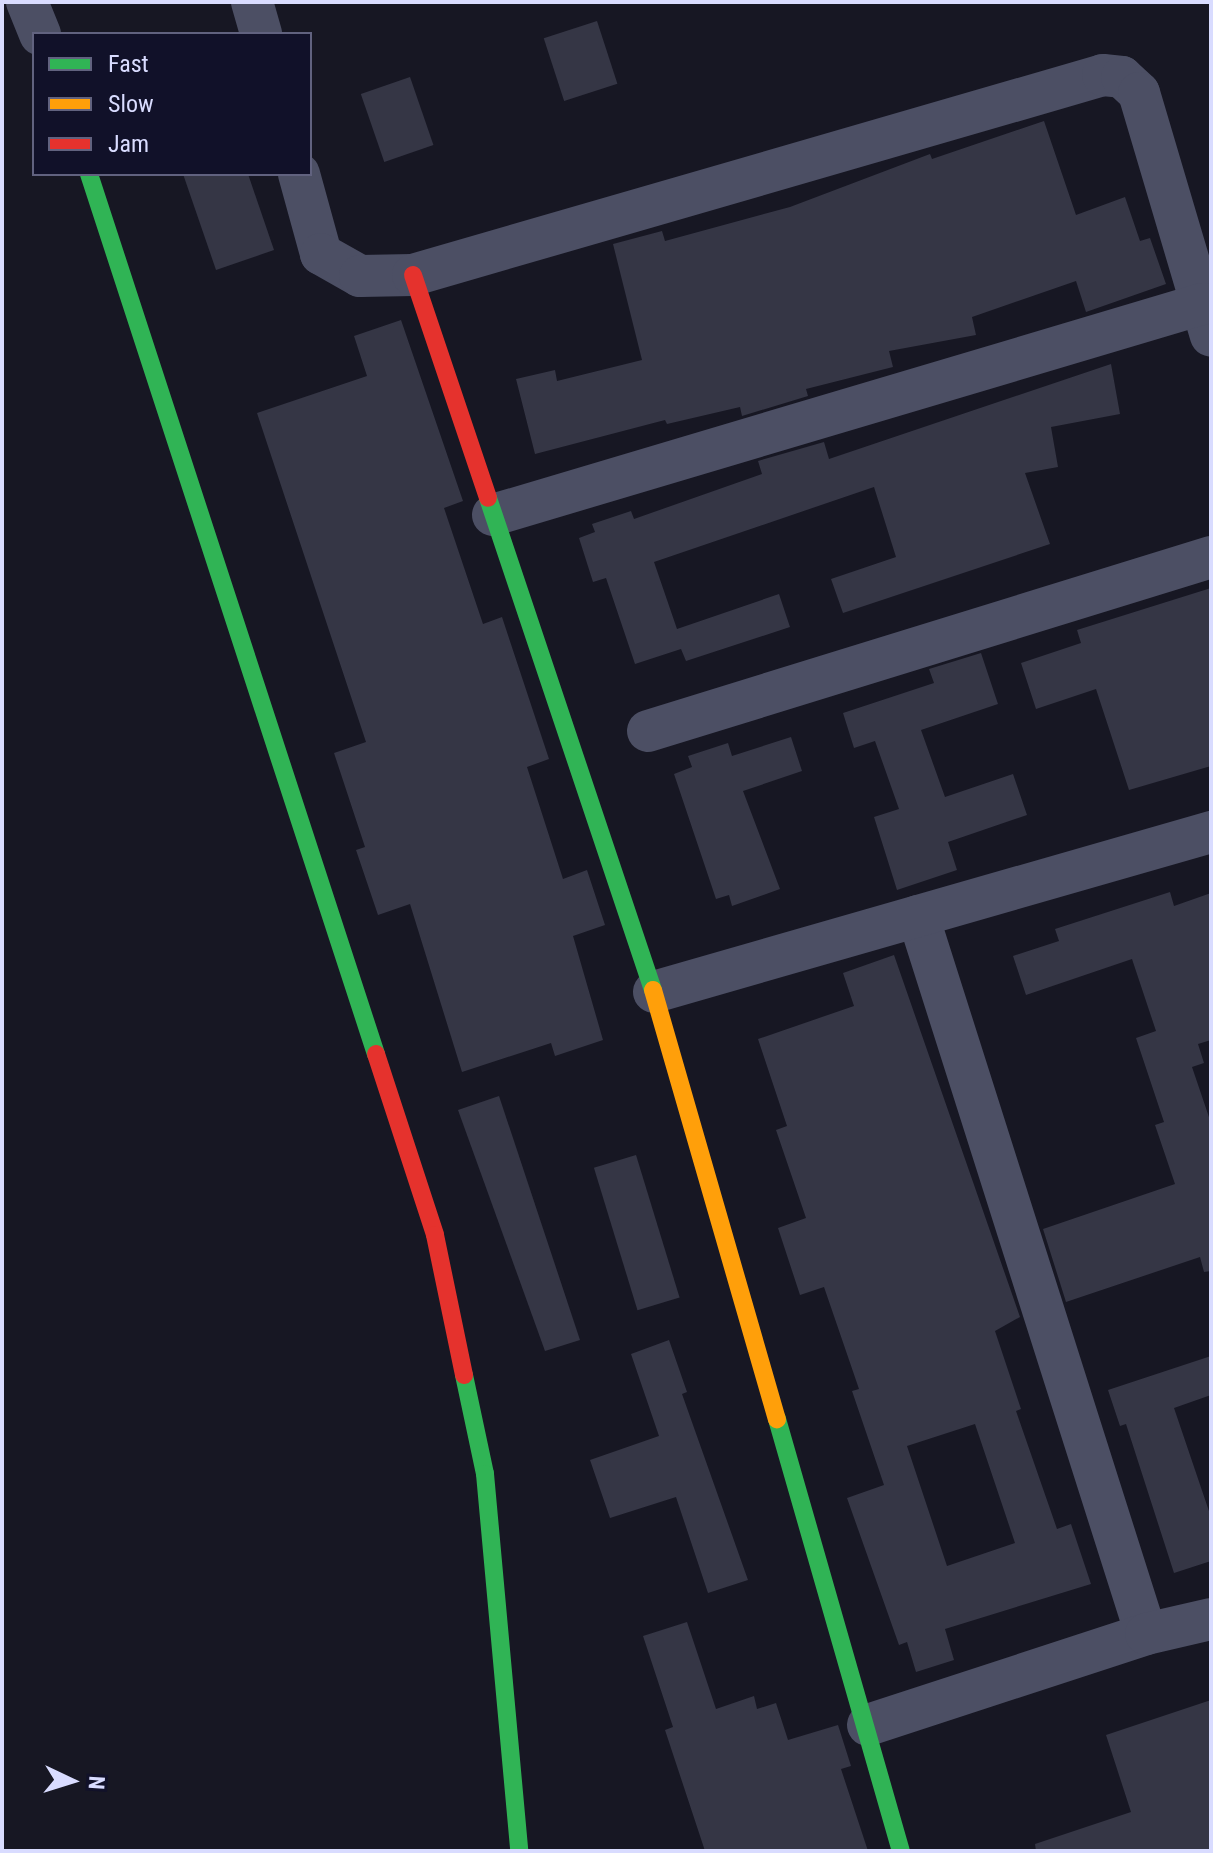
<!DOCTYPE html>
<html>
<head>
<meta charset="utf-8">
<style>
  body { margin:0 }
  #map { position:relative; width:1213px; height:1853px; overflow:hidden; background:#171723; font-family:"Roboto Condensed",sans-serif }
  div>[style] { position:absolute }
  .building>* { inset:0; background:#353645; transform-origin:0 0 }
  .street>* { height:42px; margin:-21px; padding:0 21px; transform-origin:21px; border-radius:21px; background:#4c4f64 }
  .fast>* { height:18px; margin:-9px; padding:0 9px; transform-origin:9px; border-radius:9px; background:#30b455 }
  .slow>* { height:18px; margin:-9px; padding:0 9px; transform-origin:9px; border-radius:9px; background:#ff9f0a }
  .jam>* { height:18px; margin:-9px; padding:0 9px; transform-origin:9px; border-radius:9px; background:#e5322d }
  span { translate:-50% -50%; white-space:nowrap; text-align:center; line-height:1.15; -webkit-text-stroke:7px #111129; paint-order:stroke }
  .frame { position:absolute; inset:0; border:4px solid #d9dcff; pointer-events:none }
  .legend { position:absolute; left:32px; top:32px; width:280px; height:144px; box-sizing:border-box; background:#111129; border:2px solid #61627f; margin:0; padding:10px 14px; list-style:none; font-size:24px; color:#d9dcff }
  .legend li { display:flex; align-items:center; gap:16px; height:40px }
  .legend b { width:40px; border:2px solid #61627f }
  .north { position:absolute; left:32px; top:1741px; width:80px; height:80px; -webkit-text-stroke:6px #111129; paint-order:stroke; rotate:94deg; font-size:22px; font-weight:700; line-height:32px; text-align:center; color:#d9dcff }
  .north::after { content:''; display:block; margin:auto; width:28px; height:36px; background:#d9dcff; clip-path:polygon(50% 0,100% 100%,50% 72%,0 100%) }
</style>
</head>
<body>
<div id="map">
  <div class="building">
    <div style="left:597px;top:21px;width:66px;height:56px;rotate:72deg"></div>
    <div style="left:410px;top:77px;width:72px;height:52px;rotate:71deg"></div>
    <div style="clip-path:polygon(1044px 121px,1076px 215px,1125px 197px,1140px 241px,1150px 238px,1166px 284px,1086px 312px,1076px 281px,972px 317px,976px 335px,889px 351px,893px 367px,806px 389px,808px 396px,742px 416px,740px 407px,667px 424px,665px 420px,535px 454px,516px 379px,555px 370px,557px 381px,642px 360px,613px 244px,662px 231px,665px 241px,790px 207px,930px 154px,932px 159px)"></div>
    <div style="clip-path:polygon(183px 174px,248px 174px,274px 250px,216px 270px)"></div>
    <div style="clip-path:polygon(401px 320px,463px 501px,444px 508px,483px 624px,502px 617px,549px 759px,527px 767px,563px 879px,587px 870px,605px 925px,573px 936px,603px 1040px,555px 1056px,551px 1043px,462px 1072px,410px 904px,378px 915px,356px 850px,365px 847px,334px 753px,366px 742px,257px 413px,367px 376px,354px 336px)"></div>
    <div style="clip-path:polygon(1111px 364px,1120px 414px,1051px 427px,1058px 467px,1025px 473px,1050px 544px,843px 613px,831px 579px,896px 557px,874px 487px,654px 562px,677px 629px,779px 594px,790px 627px,686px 661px,681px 649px,635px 664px,606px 578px,593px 582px,579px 538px,595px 532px,592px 524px,631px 511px,634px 519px,762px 474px,758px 461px,824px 442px,829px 459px)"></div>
    <div style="clip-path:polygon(1211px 588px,1211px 766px,1129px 790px,1096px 689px,1036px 709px,1021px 663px,1081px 643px,1077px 630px)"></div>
    <div style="clip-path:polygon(981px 653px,998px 704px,921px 730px,945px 797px,1013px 774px,1027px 815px,948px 842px,957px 870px,897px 890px,874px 817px,899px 809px,875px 741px,854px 748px,843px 713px,934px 683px,929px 669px)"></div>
    <div style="clip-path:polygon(791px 737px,802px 771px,743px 791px,780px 889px,732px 906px,729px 895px,716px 899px,674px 774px,692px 767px,688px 756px,728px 743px,732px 756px)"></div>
    <div style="clip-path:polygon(1170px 892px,1174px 906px,1211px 893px,1211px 1040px,1198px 1044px,1204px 1063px,1192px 1067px,1211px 1123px,1211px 1271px,1204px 1272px,1200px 1257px,1066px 1302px,1043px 1229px,1175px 1184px,1155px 1125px,1164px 1122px,1136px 1038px,1156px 1031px,1132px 959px,1026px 995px,1013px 956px,1059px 941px,1055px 929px)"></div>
    <div style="clip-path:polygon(evenodd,894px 955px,1020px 1317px,995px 1331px,1021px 1409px,1016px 1411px,1057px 1529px,1071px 1524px,1091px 1584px,945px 1629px,954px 1660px,916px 1672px,907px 1642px,899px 1645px,847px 1498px,884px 1485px,852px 1391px,859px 1389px,824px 1287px,800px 1295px,778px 1228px,806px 1218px,776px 1130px,787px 1126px,758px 1039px,854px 1006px,843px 973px,894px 955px,975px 1424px,1015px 1543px,947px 1566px,907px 1446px,975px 1424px)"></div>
    <div style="clip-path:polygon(499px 1096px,580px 1340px,545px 1351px,458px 1110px)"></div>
    <div style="left:636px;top:1155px;width:149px;height:44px;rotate:73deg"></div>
    <div style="clip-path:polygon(669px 1340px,687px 1392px,682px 1394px,748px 1580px,708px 1593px,676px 1497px,610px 1518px,590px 1460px,659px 1436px,631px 1354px)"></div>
    <div style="clip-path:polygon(1211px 1356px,1211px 1395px,1174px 1408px,1211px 1517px,1211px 1561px,1174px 1573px,1126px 1424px,1120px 1426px,1108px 1390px)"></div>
    <div style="clip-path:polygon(687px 1622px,716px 1709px,754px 1696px,757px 1709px,776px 1703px,788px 1740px,838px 1725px,851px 1766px,841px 1769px,868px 1851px,705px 1851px,665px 1730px,673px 1727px,643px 1636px)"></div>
    <div style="clip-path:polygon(1211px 1700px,1211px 1851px,1036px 1851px,1035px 1844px,1131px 1812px,1106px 1735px)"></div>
  </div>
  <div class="street">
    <div style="left:27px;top:2px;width:35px;rotate:68deg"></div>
    <div style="left:252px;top:2px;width:33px;rotate:74deg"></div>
    <div style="left:299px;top:174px;width:83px;rotate:74.6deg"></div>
    <div style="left:321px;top:254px;width:45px;rotate:29.4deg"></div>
    <div style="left:360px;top:276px;width:53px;rotate:-1.1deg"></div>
    <div style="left:413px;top:275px;width:718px;rotate:-16.16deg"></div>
    <div style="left:1103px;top:75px;width:19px;rotate:6deg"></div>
    <div style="left:1122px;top:77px;width:23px;rotate:43deg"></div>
    <div style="left:1139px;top:93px;width:253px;rotate:73.5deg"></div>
    <div style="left:493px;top:515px;width:740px;rotate:-16.57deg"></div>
    <div style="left:648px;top:731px;width:589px;rotate:-17.17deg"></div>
    <div style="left:918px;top:916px;width:753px;rotate:72.38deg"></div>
    <div style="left:654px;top:992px;width:580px;rotate:-16.03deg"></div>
    <div style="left:868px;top:1725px;width:293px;rotate:-18.1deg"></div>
    <div style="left:1146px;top:1634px;width:67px;rotate:-13deg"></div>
  </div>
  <div class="fast">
    <div style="left:89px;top:174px;width:926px;rotate:71.94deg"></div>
    <div style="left:488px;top:498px;width:519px;rotate:71.46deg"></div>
    <div style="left:464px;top:1375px;width:101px;rotate:78deg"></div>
    <div style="left:485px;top:1474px;width:379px;rotate:84.8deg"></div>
    <div style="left:777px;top:1419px;width:449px;rotate:74deg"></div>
  </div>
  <div class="slow">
    <div style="left:653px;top:990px;width:447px;rotate:73.9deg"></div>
  </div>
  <div class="jam">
    <div style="left:413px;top:275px;width:235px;rotate:71.4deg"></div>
    <div style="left:376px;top:1054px;width:190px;rotate:71.9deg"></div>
    <div style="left:435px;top:1235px;width:143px;rotate:78.3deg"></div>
  </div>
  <div class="frame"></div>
  <ul class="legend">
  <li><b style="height:10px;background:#30b455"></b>Fast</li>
  <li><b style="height:10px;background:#ff9f0a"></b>Slow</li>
  <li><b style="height:10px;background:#e5322d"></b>Jam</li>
  </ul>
  <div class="north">N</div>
</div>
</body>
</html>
